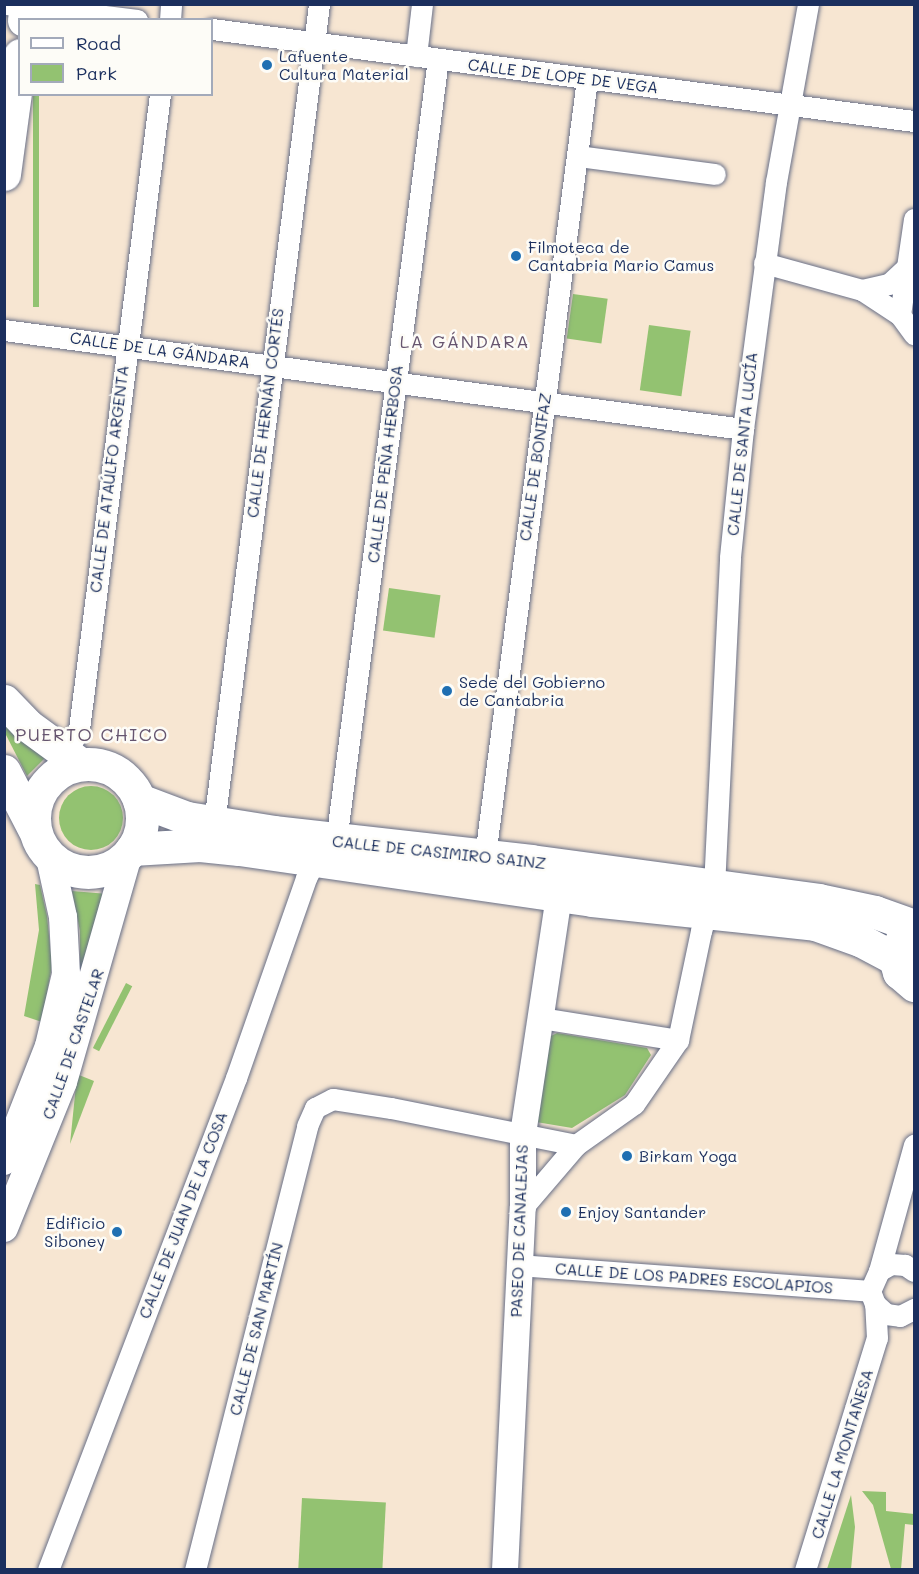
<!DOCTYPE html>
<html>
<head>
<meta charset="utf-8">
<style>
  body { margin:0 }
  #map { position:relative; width:919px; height:1574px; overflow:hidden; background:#f7e6d2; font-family:Mali,sans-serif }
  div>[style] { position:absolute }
  .green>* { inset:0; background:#93c271; transform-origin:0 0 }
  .round { border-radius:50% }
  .roads { filter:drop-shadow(0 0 2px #686f87) drop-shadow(0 0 2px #686f87) }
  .minor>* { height:21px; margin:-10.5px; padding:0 10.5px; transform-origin:10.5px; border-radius:10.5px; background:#fff }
  .tertiary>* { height:26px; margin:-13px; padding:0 13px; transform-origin:13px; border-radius:13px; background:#fff }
  .secondary>* { height:28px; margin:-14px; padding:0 14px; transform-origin:14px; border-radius:14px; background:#fff }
  .primary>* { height:33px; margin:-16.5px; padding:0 16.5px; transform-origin:16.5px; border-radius:16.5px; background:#fff }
  .primary>.ring { margin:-16.5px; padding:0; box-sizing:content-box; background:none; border:33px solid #fff; border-radius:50% }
  .dots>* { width:16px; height:16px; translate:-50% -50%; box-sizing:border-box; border:3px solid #fdfcf7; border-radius:50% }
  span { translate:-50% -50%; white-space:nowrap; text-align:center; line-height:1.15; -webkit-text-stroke:5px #fdfcf7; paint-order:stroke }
  .poi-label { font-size:16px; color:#1b2f5e }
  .left { translate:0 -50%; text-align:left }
  .right { translate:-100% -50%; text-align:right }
  .street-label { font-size:16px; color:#1b2f5e }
  .neighbourhood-label { font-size:18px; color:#66556f; letter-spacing:1.5px }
  .frame { position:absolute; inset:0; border:6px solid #1b2f5e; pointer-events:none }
  .legend { position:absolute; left:18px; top:18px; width:195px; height:78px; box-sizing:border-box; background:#fdfcf7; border:2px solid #a3aaba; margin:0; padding:8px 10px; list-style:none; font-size:18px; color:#1b2f5e }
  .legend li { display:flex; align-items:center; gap:12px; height:30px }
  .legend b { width:30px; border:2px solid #a3aaba }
</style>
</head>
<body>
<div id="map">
  <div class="green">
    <div style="left:33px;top:95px;width:6px;height:212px"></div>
    <div style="left:573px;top:294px;width:35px;height:45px;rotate:8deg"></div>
    <div style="left:649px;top:325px;width:42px;height:66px;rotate:8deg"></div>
    <div style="left:389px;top:588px;width:52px;height:43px;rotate:8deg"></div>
    <div style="clip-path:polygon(5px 723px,45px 758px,27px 776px,5px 733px)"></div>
    <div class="round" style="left:59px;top:786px;width:64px;height:64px"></div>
    <div style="clip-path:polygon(35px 884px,40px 885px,47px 916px,52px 965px,42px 1022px,24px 1016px,39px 930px)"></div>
    <div style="clip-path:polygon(72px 891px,108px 894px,80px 978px,80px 931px)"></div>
    <div style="left:126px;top:983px;width:7px;height:73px;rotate:27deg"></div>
    <div style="clip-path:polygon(557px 1033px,647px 1048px,651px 1055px,625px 1095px,572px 1128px,536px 1122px,549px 1037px)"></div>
    <div style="clip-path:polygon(79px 1075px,94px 1081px,70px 1144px,76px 1085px)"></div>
    <div style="clip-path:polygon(862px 1491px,886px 1492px,886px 1511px,914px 1514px,914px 1525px,905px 1524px,901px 1569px,891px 1569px,873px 1505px)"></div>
    <div style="clip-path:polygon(851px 1495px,855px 1527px,851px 1569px,827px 1569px)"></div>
    <div style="left:302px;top:1498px;width:84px;height:71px;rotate:3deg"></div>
  </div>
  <div class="roads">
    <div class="minor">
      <div style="left:7px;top:4px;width:131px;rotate:7deg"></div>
      <div style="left:170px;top:20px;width:16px;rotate:-86deg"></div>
      <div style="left:212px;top:29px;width:708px;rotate:7.47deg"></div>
      <div style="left:416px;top:56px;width:52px;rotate:-83.4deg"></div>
      <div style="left:578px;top:156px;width:138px;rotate:7.5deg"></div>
      <div style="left:764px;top:263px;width:102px;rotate:15.4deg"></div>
      <div style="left:862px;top:290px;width:45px;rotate:33.3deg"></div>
      <div style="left:900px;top:315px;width:24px;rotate:54deg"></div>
      <div style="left:862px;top:290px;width:28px;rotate:-13deg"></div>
      <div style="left:889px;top:284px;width:25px;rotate:-43deg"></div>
      <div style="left:900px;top:315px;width:97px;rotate:-81.7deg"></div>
      <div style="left:4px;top:330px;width:746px;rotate:7.63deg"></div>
      <div style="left:66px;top:754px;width:28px;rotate:-63deg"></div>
      <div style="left:79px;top:729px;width:640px;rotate:-82.73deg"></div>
      <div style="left:214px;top:823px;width:826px;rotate:-82.69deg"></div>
      <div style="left:485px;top:856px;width:784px;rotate:-82.52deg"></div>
      <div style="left:541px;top:1018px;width:139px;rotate:9.1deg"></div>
      <div style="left:523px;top:1207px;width:82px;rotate:-49.5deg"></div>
      <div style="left:576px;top:1145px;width:71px;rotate:-35.3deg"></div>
      <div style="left:634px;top:1104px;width:78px;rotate:-55.5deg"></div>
      <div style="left:678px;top:1040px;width:111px;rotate:-78.1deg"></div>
      <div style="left:701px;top:931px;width:46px;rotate:-73.5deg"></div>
      <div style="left:714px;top:887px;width:330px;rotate:-87.2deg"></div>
      <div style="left:730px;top:557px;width:129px;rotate:-84.2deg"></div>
      <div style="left:743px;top:429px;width:249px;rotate:-82.4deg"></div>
      <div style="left:776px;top:182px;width:181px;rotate:-79.8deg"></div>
      <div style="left:518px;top:1265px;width:353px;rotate:4.2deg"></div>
      <div style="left:879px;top:1271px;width:131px;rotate:-74.5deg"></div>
      <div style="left:914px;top:1271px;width:11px;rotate:-146deg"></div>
      <div style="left:905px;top:1265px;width:14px;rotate:-176deg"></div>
      <div style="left:891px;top:1264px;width:14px;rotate:150deg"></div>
      <div style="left:879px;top:1271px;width:22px;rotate:114deg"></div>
      <div style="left:870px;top:1291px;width:14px;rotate:69deg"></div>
      <div style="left:875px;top:1304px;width:15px;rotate:42deg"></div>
      <div style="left:886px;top:1314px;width:14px;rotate:8deg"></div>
      <div style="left:900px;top:1316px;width:16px;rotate:-27deg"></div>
      <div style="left:48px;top:1570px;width:527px;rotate:-69.09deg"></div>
      <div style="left:236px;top:1078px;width:212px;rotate:-70.7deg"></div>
      <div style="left:306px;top:878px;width:20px;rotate:-63deg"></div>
      <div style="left:315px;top:860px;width:28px;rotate:-42deg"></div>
      <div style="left:336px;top:841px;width:789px;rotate:-82.57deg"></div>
      <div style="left:195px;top:1570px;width:458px;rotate:-75.8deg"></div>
      <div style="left:307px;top:1126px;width:20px;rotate:-66deg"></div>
      <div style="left:315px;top:1108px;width:20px;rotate:-27deg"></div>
      <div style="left:333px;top:1099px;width:59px;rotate:8.8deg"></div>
      <div style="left:391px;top:1108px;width:189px;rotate:11.3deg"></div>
      <div style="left:805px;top:1570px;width:243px;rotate:-72.8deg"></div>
      <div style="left:877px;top:1338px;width:34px;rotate:-93deg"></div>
    </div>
    <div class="tertiary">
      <div style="left:505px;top:1570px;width:363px;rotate:-87.2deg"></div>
      <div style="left:523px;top:1207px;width:73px;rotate:-90deg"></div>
      <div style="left:523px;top:1134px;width:242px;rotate:-81.4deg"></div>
    </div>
    <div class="secondary">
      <div style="left:4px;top:1161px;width:123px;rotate:-68.6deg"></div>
      <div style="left:49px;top:1046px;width:74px;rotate:-76.7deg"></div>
      <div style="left:66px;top:974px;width:57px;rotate:-93deg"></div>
      <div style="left:63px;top:917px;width:60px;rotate:-102.4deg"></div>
      <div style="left:4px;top:1228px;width:157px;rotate:-68deg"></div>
      <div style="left:63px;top:1082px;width:236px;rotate:-74deg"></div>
    </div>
    <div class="primary">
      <div style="left:24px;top:20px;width:16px;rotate:-83deg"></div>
      <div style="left:4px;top:174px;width:120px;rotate:-82.3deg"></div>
      <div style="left:4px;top:701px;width:33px;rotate:46deg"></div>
      <div style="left:27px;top:725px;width:64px;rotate:36.2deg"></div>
      <div class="ring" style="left:34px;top:764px;width:75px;height:75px"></div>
      <div style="left:4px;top:771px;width:65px;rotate:62.7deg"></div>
      <div style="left:139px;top:800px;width:51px;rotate:20.6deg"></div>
      <div style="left:187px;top:818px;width:87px;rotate:9.2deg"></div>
      <div style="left:273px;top:832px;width:260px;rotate:6.4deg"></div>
      <div style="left:531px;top:861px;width:290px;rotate:7.7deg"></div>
      <div style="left:818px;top:900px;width:58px;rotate:11.9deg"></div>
      <div style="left:875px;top:912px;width:41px;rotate:19.7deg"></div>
      <div style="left:132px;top:849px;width:68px;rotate:-3.4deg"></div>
      <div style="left:200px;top:845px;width:39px;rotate:6deg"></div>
      <div style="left:239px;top:849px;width:357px;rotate:8.2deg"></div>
      <div style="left:592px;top:900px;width:224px;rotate:6.1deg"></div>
      <div style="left:815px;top:924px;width:48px;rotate:19.6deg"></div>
      <div style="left:860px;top:940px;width:40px;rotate:28deg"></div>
      <div style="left:902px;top:939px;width:21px;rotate:109deg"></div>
      <div style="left:895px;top:959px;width:14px;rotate:73deg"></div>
      <div style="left:899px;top:972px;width:20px;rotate:41deg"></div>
    </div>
  </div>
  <div class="dots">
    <div style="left:267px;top:65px;background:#1f6fb2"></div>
    <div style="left:516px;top:256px;background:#1f6fb2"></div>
    <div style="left:447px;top:691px;background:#1f6fb2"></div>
    <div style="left:627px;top:1156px;background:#1f6fb2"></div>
    <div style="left:566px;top:1212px;background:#1f6fb2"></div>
    <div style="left:117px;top:1232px;background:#1f6fb2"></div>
  </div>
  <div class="poi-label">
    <span class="left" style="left:279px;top:65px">Lafuente<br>Cultura Material</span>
    <span class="left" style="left:528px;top:256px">Filmoteca de<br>Cantabria Mario Camus</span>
    <span class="left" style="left:459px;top:691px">Sede del Gobierno<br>de Cantabria</span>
    <span class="left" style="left:639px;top:1156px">Birkam Yoga</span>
    <span class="left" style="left:578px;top:1212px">Enjoy Santander</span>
    <span class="right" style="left:105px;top:1232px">Edificio<br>Siboney</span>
  </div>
  <div class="street-label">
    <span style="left:563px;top:76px;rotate:7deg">CALLE DE LOPE DE VEGA</span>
    <span style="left:160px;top:350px;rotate:8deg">CALLE DE LA GÁNDARA</span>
    <span style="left:265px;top:413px;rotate:-83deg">CALLE DE HERNÁN CORTÉS</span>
    <span style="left:742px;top:444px;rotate:-84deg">CALLE DE SANTA LUCÍA</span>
    <span style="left:385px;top:464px;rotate:-83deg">CALLE DE PEÑA HERBOSA</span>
    <span style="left:535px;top:467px;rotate:-82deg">CALLE DE BONIFAZ</span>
    <span style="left:109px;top:479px;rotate:-83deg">CALLE DE ATAÚLFO ARGENTA</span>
    <span style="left:439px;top:852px;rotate:6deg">CALLE DE CASIMIRO SAINZ</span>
    <span style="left:73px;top:1044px;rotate:-71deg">CALLE DE CASTELAR</span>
    <span style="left:183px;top:1215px;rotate:-69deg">CALLE DE JUAN DE LA COSA</span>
    <span style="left:519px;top:1231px;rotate:-88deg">PASEO DE CANALEJAS</span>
    <span style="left:694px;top:1278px;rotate:4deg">CALLE DE LOS PADRES ESCOLAPIOS</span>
    <span style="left:256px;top:1329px;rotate:-76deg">CALLE DE SAN MARTÍN</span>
    <span style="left:842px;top:1454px;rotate:-73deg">CALLE LA MONTAÑESA</span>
  </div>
  <div class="neighbourhood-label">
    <span style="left:465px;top:341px">LA GÁNDARA</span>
    <span style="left:92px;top:734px">PUERTO CHICO</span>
  </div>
  <div class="frame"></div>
  <ul class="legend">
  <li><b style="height:8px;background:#fff"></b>Road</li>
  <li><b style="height:16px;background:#93c271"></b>Park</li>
  </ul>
</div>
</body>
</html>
